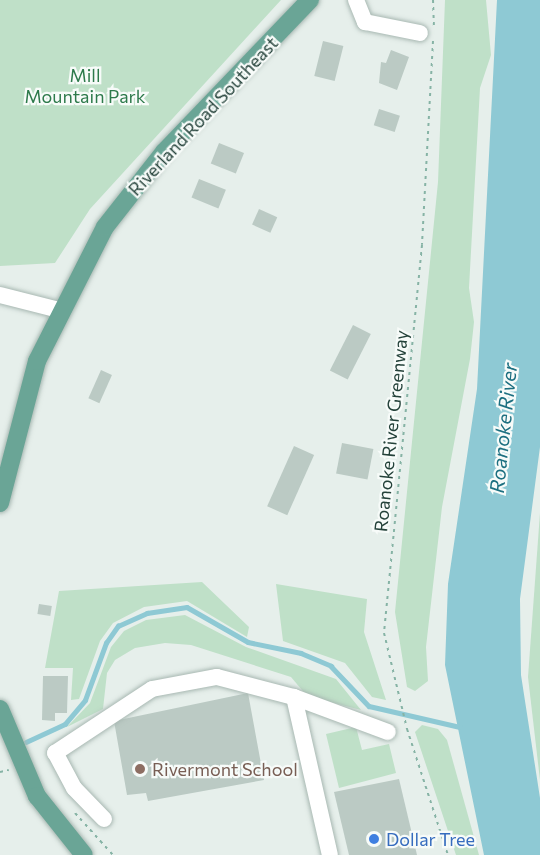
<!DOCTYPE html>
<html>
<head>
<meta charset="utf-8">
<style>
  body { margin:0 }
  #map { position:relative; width:540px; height:855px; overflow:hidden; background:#e6efeb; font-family:Commissioner,sans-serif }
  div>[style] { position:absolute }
  .green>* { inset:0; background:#bfe0c8 }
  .water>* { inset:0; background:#8ec9d4 }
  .stream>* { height:4.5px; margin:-2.25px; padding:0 2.25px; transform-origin:2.25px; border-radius:2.25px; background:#8ec9d4 }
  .building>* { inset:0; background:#bbcac4; transform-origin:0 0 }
  .path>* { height:2px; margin-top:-1px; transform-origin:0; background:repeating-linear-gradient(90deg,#86b3a5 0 3px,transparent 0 7.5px) }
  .roads { filter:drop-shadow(0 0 2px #a8b8b2) drop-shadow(0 0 2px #a8b8b2) }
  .minor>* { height:16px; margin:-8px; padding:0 8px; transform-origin:8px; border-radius:8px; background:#fff }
  .major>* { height:18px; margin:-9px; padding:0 9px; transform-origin:9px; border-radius:9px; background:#6aa596 }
  .dots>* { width:16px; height:16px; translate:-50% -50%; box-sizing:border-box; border:3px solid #f7fbf9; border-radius:50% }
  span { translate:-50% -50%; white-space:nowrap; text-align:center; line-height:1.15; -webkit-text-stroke:4.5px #f7fbf9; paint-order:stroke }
  .park-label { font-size:18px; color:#2d7a4b }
  .street-label { font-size:18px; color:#24423a }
  .education-label { font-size:18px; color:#785e54 }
  .left { translate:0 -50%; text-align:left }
  .shop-label { font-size:18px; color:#366cbe }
  .water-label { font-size:20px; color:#1c6f80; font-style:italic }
</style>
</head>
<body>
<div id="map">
  <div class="green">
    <div style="clip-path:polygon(0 0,281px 0,90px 209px,55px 263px,0 266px)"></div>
    <div style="clip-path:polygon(445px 0,486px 0,491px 55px,480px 88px,469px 288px,474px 322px,470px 359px,442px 507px,426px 647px,428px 681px,415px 691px,407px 687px,395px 612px,438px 182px)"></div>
    <div style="clip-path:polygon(540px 513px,540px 780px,528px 677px)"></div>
    <div style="clip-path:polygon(202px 582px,249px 627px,247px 637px,187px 601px,144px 607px,113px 623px,100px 641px,79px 699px,71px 700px,73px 668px,45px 668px,59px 591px)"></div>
    <div style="clip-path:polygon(276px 584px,367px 599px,364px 632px,386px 700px,372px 697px,345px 663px,283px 641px)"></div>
    <div style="clip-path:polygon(185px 615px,246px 647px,336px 679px,361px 710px,307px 696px,291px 677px,191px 645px,165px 643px,135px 648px,115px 660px,107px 673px,103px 709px,67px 727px,90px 703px,111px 647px,124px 631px,146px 620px)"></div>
    <div style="clip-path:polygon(422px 725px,438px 729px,447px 740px,479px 855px,456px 855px,415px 732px)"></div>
    <div style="clip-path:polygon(356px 727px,362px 750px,389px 744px,396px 773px,339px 788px,326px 734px)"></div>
  </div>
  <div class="water">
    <div style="clip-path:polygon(497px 0,540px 0,540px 447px,520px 599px,521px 675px,540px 798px,540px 855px,484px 855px,445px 665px,448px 584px,477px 389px)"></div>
  </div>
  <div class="stream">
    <div style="left:26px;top:742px;width:43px;rotate:-24.8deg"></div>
    <div style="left:65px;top:724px;width:31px;rotate:-50deg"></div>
    <div style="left:85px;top:700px;width:61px;rotate:-69.8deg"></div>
    <div style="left:106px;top:643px;width:21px;rotate:-55deg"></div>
    <div style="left:118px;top:626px;width:32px;rotate:-24deg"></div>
    <div style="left:147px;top:613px;width:40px;rotate:-8.5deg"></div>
    <div style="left:187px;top:607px;width:70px;rotate:29.8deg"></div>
    <div style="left:248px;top:642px;width:54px;rotate:11.7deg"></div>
    <div style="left:301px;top:653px;width:33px;rotate:23deg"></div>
    <div style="left:331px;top:666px;width:55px;rotate:46.5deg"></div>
    <div style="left:369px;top:706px;width:93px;rotate:13deg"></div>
  </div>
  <div class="building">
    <div style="left:323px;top:41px;width:21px;height:36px;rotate:14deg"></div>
    <div style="clip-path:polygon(391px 50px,409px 57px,397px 90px,379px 83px,381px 62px,386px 63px)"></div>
    <div style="left:379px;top:109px;width:22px;height:17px;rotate:18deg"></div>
    <div style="left:219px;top:143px;width:27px;height:22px;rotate:22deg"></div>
    <div style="left:199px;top:179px;width:29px;height:20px;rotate:22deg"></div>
    <div style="left:259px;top:209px;width:20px;height:17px;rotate:24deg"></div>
    <div style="left:353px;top:325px;width:20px;height:51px;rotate:27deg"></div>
    <div style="left:101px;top:370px;width:12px;height:31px;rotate:24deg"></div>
    <div style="left:342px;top:443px;width:32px;height:31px;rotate:11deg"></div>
    <div style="left:294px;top:446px;width:22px;height:66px;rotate:24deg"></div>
    <div style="left:39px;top:604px;width:13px;height:10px;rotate:9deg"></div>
    <div style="clip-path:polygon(43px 676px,68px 676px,67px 713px,55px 713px,55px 721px,42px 720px)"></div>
    <div style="clip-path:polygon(248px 693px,264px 780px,148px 801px,146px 793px,127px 795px,114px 721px)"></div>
    <div style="clip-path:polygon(399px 779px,417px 855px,349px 855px,334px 792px)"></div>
  </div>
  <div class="path">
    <div style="left:433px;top:0;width:27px;rotate:88deg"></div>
    <div style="left:433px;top:41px;width:204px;rotate:93.1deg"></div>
    <div style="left:422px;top:245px;width:390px;rotate:95.6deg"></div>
    <div style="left:384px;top:633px;width:99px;rotate:76.5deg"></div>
    <div style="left:407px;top:729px;width:133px;rotate:72deg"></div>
    <div style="left:0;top:772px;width:9px;rotate:-13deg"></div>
    <div style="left:75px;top:813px;width:57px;rotate:47.9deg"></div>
  </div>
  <div class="roads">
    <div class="minor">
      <div style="left:356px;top:0;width:24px;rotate:68deg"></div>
      <div style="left:365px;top:22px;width:56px;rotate:11.3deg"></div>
      <div style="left:0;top:295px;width:61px;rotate:14.3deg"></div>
      <div style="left:294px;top:697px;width:100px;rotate:20.4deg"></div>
      <div style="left:104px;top:819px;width:43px;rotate:-134.1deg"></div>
      <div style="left:74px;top:788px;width:40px;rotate:-118deg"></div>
      <div style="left:55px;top:753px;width:116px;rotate:-33.4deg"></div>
      <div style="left:152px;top:689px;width:66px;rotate:-10.5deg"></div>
      <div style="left:217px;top:677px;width:80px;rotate:14.6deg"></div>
      <div style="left:294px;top:697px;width:162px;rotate:77.2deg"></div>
    </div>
    <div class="major">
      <div style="left:0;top:503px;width:147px;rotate:-75.4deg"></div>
      <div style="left:37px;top:361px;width:150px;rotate:-63.1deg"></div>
      <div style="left:105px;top:227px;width:95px;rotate:-51.8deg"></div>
      <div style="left:164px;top:152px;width:211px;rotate:-46.2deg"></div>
      <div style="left:0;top:709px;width:95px;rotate:67deg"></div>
      <div style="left:37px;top:796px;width:75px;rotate:51.5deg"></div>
    </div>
  </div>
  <div class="dots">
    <div style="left:140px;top:769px;background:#8d6e63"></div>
    <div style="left:374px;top:839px;background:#3f7fe0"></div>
  </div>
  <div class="park-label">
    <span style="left:85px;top:86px">Mill<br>Mountain Park</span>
  </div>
  <div class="street-label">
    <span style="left:203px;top:116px;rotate:-47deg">Riverland Road Southeast</span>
    <span style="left:391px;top:431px;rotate:-84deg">Roanoke River Greenway</span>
  </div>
  <div class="education-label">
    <span class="left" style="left:152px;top:769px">Rivermont School</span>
  </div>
  <div class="shop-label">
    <span class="left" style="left:386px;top:839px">Dollar Tree</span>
  </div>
  <div class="water-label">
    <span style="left:503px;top:428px;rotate:-84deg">Roanoke River</span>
  </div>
</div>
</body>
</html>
